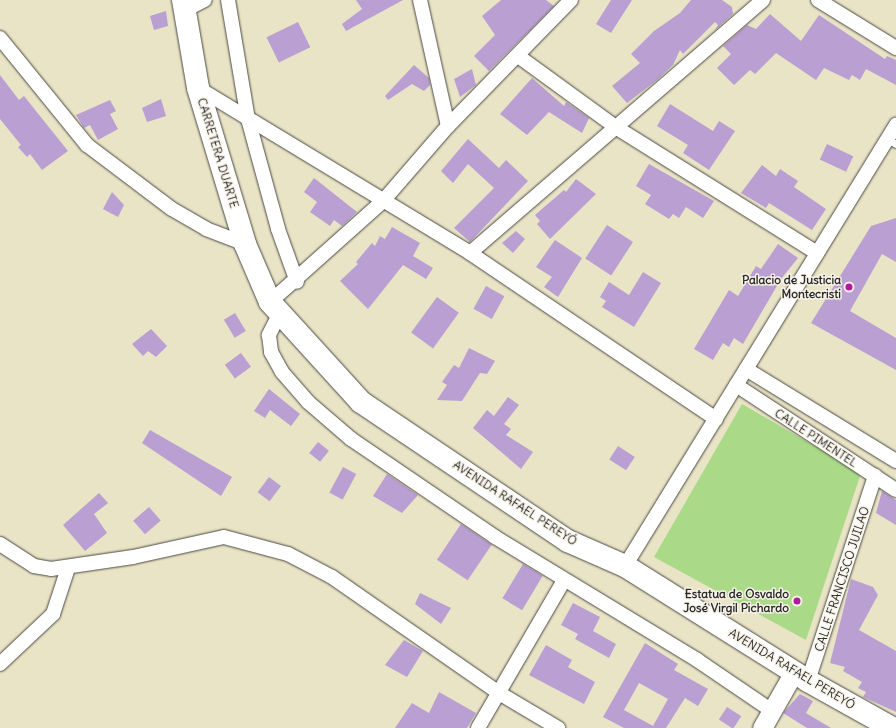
<!DOCTYPE html>
<html>
<head>
<meta charset="utf-8">
<style>
  body { margin:0 }
  #map { position:relative; width:896px; height:728px; overflow:hidden; background:#eae4c6; font-family:Delius,sans-serif }
  div>[style] { position:absolute }
  .green>* { inset:0; background:#aad987 }
  .building>* { inset:0; background:#b99fd2; transform-origin:0 0 }
  .roads { filter:drop-shadow(0 0 1px #484742) drop-shadow(0 0 1px #484742) }
  .lane>* { height:7px; margin:-3.5px; padding:0 3.5px; transform-origin:3.5px; border-radius:3.5px; background:#fff }
  .street>* { height:14px; margin:-7px; padding:0 7px; transform-origin:7px; border-radius:7px; background:#fff }
  .secondary>* { height:19px; margin:-9.5px; padding:0 9.5px; transform-origin:9.5px; border-radius:9.5px; background:#fff }
  .primary>* { height:22px; margin:-11px; padding:0 11px; transform-origin:11px; border-radius:11px; background:#fff }
  .dots>* { width:11px; height:11px; translate:-50% -50%; box-sizing:border-box; border:2px solid #f7f3e8; border-radius:50% }
  span { translate:-50% -50%; white-space:nowrap; text-align:center; line-height:1.15; -webkit-text-stroke:3px #f7f3e8; paint-order:stroke }
  .street-label { font-size:12px; color:#2b2b2b }
  .poi-label { font-size:12px; color:#2b2b2b; font-weight:700 }
  .right { translate:-100% -50%; text-align:right }
</style>
</head>
<body>
<div id="map">
  <div class="green">
    <div style="clip-path:polygon(742px 404px,861px 473px,806px 640px,654px 557px)"></div>
  </div>
  <div class="building">
    <div style="clip-path:polygon(356px 0,403px 0,346px 31px,342px 24px,362px 9px)"></div>
    <div style="clip-path:polygon(501px 0,546px 0,554px 6px,489px 71px,474px 56px,495px 35px,482px 16px)"></div>
    <div style="clip-path:polygon(611px 0,632px 0,611px 33px,596px 24px)"></div>
    <div style="clip-path:polygon(691px 0,722px 0,732px 7px,733px 14px,715px 30px,718px 25px,715px 22px,683px 54px,680px 50px,673px 65px,657px 80px,627px 103px,612px 86px,640px 63px,631px 54px,654px 31px,680px 13px)"></div>
    <div style="clip-path:polygon(166px 11px,168px 26px,154px 30px,150px 16px)"></div>
    <div style="clip-path:polygon(770px 14px,801px 41px,819px 15px,885px 59px,887px 56px,896px 60px,896px 85px,866px 69px,860px 80px,852px 75px,849px 80px,824px 68px,816px 80px,776px 53px,755px 74px,750px 70px,734px 85px,717px 68px,731px 54px,723px 46px,747px 25px,756px 29px)"></div>
    <div style="left:298px;top:22px;width:28px;height:35px;rotate:64deg"></div>
    <div style="clip-path:polygon(414px 65px,429px 78px,430px 85px,424px 91px,412px 84px,388px 100px,385px 96px)"></div>
    <div style="clip-path:polygon(472px 69px,476px 85px,460px 97px,454px 79px)"></div>
    <div style="clip-path:polygon(0 75px,19px 100px,24px 96px,68px 151px,42px 170px,30px 154px,27px 157px,18px 147px,21px 145px,0 119px)"></div>
    <div style="clip-path:polygon(532px 78px,564px 106px,566px 102px,589px 118px,582px 133px,549px 112px,527px 135px,500px 114px)"></div>
    <div style="clip-path:polygon(161px 99px,166px 116px,147px 122px,142px 108px)"></div>
    <div style="clip-path:polygon(110px 100px,116px 111px,110px 114px,118px 129px,98px 140px,90px 125px,84px 128px,76px 115px)"></div>
    <div style="clip-path:polygon(670px 104px,713px 131px,719px 121px,735px 131px,709px 170px,683px 153px,688px 145px,657px 126px)"></div>
    <div style="clip-path:polygon(468px 139px,499px 168px,506px 160px,528px 181px,470px 242px,454px 228px,494px 188px,468px 164px,453px 183px,441px 171px)"></div>
    <div style="left:827px;top:144px;width:29px;height:17px;rotate:25deg"></div>
    <div style="clip-path:polygon(649px 164px,714px 201px,703px 218px,686px 207px,679px 218px,673px 214px,669px 219px,645px 204px,651px 195px,636px 186px)"></div>
    <div style="clip-path:polygon(762px 165px,776px 176px,780px 169px,798px 181px,794px 187px,826px 209px,812px 230px,769px 203px,766px 208px,741px 193px)"></div>
    <div style="clip-path:polygon(314px 178px,357px 212px,342px 226px,334px 220px,330px 226px,310px 212px,317px 202px,304px 192px)"></div>
    <div style="clip-path:polygon(576px 179px,596px 194px,550px 239px,537px 224px,540px 221px,535px 215px,564px 190px,566px 192px)"></div>
    <div style="clip-path:polygon(112px 192px,124px 205px,118px 217px,103px 209px)"></div>
    <div style="clip-path:polygon(896px 218px,896px 262px,882px 254px,850px 311px,896px 338px,896px 370px,811px 323px,871px 226px)"></div>
    <div style="left:607px;top:225px;width:31px;height:40px;rotate:33deg"></div>
    <div style="clip-path:polygon(392px 227px,420px 243px,413px 256px,433px 268px,426px 279px,403px 265px,368px 309px,340px 281px,358px 264px,356px 262px,372px 243px,375px 246px,380px 236px,385px 239px)"></div>
    <div style="clip-path:polygon(516px 231px,525px 239px,513px 253px,502px 243px)"></div>
    <div style="clip-path:polygon(555px 240px,582px 258px,558px 297px,544px 287px,552px 277px,536px 267px)"></div>
    <div style="clip-path:polygon(778px 244px,798px 258px,781px 279px,743px 344px,734px 338px,729px 347px,723px 343px,713px 360px,694px 349px,729px 290px,738px 296px,756px 266px,761px 269px)"></div>
    <div style="clip-path:polygon(643px 272px,661px 283px,634px 327px,602px 307px,606px 301px,600px 297px,609px 282px,629px 295px)"></div>
    <div style="left:486px;top:286px;width:21px;height:26px;rotate:29deg"></div>
    <div style="left:437px;top:297px;width:27px;height:44px;rotate:36deg"></div>
    <div style="left:235px;top:313px;width:21px;height:13px;rotate:59deg"></div>
    <div style="clip-path:polygon(151px 329px,167px 346px,156px 357px,148px 351px,143px 356px,132px 344px)"></div>
    <div style="clip-path:polygon(469px 348px,495px 361px,487px 374px,480px 373px,462px 401px,437px 400px,447px 385px,442px 382px,454px 365px,459px 368px)"></div>
    <div style="left:241px;top:353px;width:17px;height:20px;rotate:54deg"></div>
    <div style="clip-path:polygon(269px 389px,300px 414px,291px 426px,270px 410px,265px 418px,254px 411px)"></div>
    <div style="clip-path:polygon(508px 397px,519px 405px,504px 424px,511px 429px,506px 435px,533px 452px,521px 469px,473px 428px,487px 410px,494px 416px)"></div>
    <div style="clip-path:polygon(150px 430px,232px 477px,221px 496px,142px 443px)"></div>
    <div style="left:318px;top:442px;width:14px;height:14px;rotate:39deg"></div>
    <div style="left:618px;top:446px;width:20px;height:16px;rotate:33deg"></div>
    <div style="left:343px;top:467px;width:15px;height:29px;rotate:28deg"></div>
    <div style="clip-path:polygon(387px 474px,418px 495px,402px 513px,373px 496px)"></div>
    <div style="left:269px;top:477px;width:15px;height:19px;rotate:37deg"></div>
    <div style="clip-path:polygon(882px 491px,896px 500px,896px 525px,876px 513px)"></div>
    <div style="clip-path:polygon(99px 493px,108px 503px,94px 514px,107px 533px,85px 551px,63px 525px)"></div>
    <div style="left:149px;top:507px;width:18px;height:21px;rotate:49deg"></div>
    <div style="left:461px;top:524px;width:37px;height:43px;rotate:34deg"></div>
    <div style="left:523px;top:564px;width:23px;height:40px;rotate:31deg"></div>
    <div style="clip-path:polygon(851px 579px,873px 587px,878px 595px,859px 630px,896px 651px,896px 712px,863px 697px,866px 692px,858px 688px,862px 682px,843px 671px,845px 667px,830px 663px)"></div>
    <div style="clip-path:polygon(420px 593px,451px 608px,441px 624px,415px 604px)"></div>
    <div style="clip-path:polygon(573px 603px,600px 617px,593px 631px,616px 644px,609px 658px,575px 639px,578px 634px,561px 625px)"></div>
    <div style="clip-path:polygon(404px 640px,423px 651px,407px 677px,385px 665px)"></div>
    <div style="clip-path:polygon(evenodd,645px 643px,678px 664px,674px 670px,708px 689px,698px 706px,685px 698px,666px 728px,624px 728px,603px 717px,645px 643px,639px 683px,668px 699px,653px 726px,624px 710px,639px 683px)"></div>
    <div style="clip-path:polygon(546px 645px,572px 660px,568px 667px,595px 682px,584px 704px,529px 675px)"></div>
    <div style="clip-path:polygon(439px 692px,476px 713px,467px 728px,395px 728px,412px 703px,429px 713px)"></div>
    <div style="clip-path:polygon(800px 694px,813px 701px,806px 713px,831px 728px,807px 728px,783px 713px)"></div>
    <div style="left:727px;top:707px;width:17px;height:15px;rotate:33deg"></div>
  </div>
  <div class="roads">
    <div class="lane">
      <div style="left:887px;top:139px;width:10px;rotate:29deg"></div>
    </div>
    <div class="street">
      <div style="left:228px;top:0;width:121px;rotate:80.5deg"></div>
      <div style="left:248px;top:119px;width:114px;rotate:74.7deg"></div>
      <div style="left:278px;top:229px;width:56px;rotate:70.3deg"></div>
      <div style="left:420px;top:0;width:129px;rotate:77.5deg"></div>
      <div style="left:818px;top:0;width:92px;rotate:31.6deg"></div>
      <div style="left:185px;top:10px;width:22px;rotate:-27deg"></div>
      <div style="left:0;top:38px;width:138px;rotate:50.9deg"></div>
      <div style="left:87px;top:145px;width:106px;rotate:37deg"></div>
      <div style="left:172px;top:209px;width:39px;rotate:30deg"></div>
      <div style="left:206px;top:229px;width:42px;rotate:21deg"></div>
      <div style="left:518px;top:56px;width:122px;rotate:36deg"></div>
      <div style="left:617px;top:128px;width:236px;rotate:32deg"></div>
      <div style="left:198px;top:88px;width:318px;rotate:31.2deg"></div>
      <div style="left:470px;top:253px;width:297px;rotate:34deg"></div>
      <div style="left:470px;top:253px;width:387px;rotate:-40.8deg"></div>
      <div style="left:270px;top:302px;width:152px;rotate:-41.8deg"></div>
      <div style="left:383px;top:201px;width:99px;rotate:-49.1deg"></div>
      <div style="left:448px;top:126px;width:176px;rotate:-45.7deg"></div>
      <div style="left:280px;top:313px;width:25px;rotate:117deg"></div>
      <div style="left:269px;top:335px;width:17px;rotate:83deg"></div>
      <div style="left:271px;top:352px;width:23px;rotate:61deg"></div>
      <div style="left:282px;top:372px;width:40px;rotate:49deg"></div>
      <div style="left:308px;top:402px;width:57px;rotate:40.7deg"></div>
      <div style="left:351px;top:439px;width:174px;rotate:34.2deg"></div>
      <div style="left:495px;top:537px;width:237px;rotate:31.3deg"></div>
      <div style="left:697px;top:660px;width:91px;rotate:34.2deg"></div>
      <div style="left:746px;top:369px;width:176px;rotate:31.5deg"></div>
      <div style="left:736px;top:385px;width:191px;rotate:33.3deg"></div>
      <div style="left:0;top:544px;width:40px;rotate:32.9deg"></div>
      <div style="left:34px;top:566px;width:17px;rotate:10deg"></div>
      <div style="left:51px;top:569px;width:83px;rotate:-8.3deg"></div>
      <div style="left:133px;top:557px;width:93px;rotate:-12.4deg"></div>
      <div style="left:224px;top:537px;width:66px;rotate:14.9deg"></div>
      <div style="left:288px;top:554px;width:50px;rotate:27.6deg"></div>
      <div style="left:332px;top:577px;width:203px;rotate:34.8deg"></div>
      <div style="left:499px;top:693px;width:69px;rotate:30.7deg"></div>
      <div style="left:625px;top:566px;width:518px;rotate:-58.43deg"></div>
      <div style="left:0;top:664px;width:73px;rotate:-43.3deg"></div>
      <div style="left:53px;top:614px;width:48px;rotate:-71.9deg"></div>
      <div style="left:808px;top:681px;width:216px;rotate:-71.9deg"></div>
      <div style="left:478px;top:728px;width:171px;rotate:-59.8deg"></div>
    </div>
    <div class="secondary">
      <div style="left:762px;top:728px;width:64px;rotate:-60.3deg"></div>
    </div>
    <div class="primary">
      <div style="left:183px;top:0;width:89px;rotate:80.3deg"></div>
      <div style="left:198px;top:88px;width:163px;rotate:73.2deg"></div>
      <div style="left:245px;top:244px;width:63px;rotate:66.7deg"></div>
      <div style="left:270px;top:302px;width:135px;rotate:47.7deg"></div>
      <div style="left:361px;top:402px;width:249px;rotate:33.9deg"></div>
      <div style="left:568px;top:541px;width:62px;rotate:23.7deg"></div>
      <div style="left:625px;top:566px;width:216px;rotate:32.1deg"></div>
      <div style="left:808px;top:681px;width:96px;rotate:29.2deg"></div>
    </div>
  </div>
  <div class="dots">
    <div style="left:849px;top:287px;background:#b5179e"></div>
    <div style="left:797px;top:601px;background:#b5179e"></div>
  </div>
  <div class="street-label">
    <span style="left:218px;top:153px;rotate:73deg">CARRETERA DUARTE</span>
    <span style="left:816px;top:438px;rotate:33deg">CALLE PIMENTEL</span>
    <span style="left:515px;top:503px;rotate:33deg">AVENIDA RAFAEL PEREYÓ</span>
    <span style="left:842px;top:579px;rotate:-72deg">CALLE FRANCISCO JUILAO</span>
    <span style="left:792px;top:669px;rotate:31deg">AVENIDA RAFAEL PEREYÓ</span>
  </div>
  <div class="poi-label">
    <span class="right" style="left:841px;top:287px">Palacio de Justicia<br>Montecristi</span>
    <span class="right" style="left:789px;top:601px">Estatua de Osvaldo<br>José Virgil Pichardo</span>
  </div>
</div>
</body>
</html>
